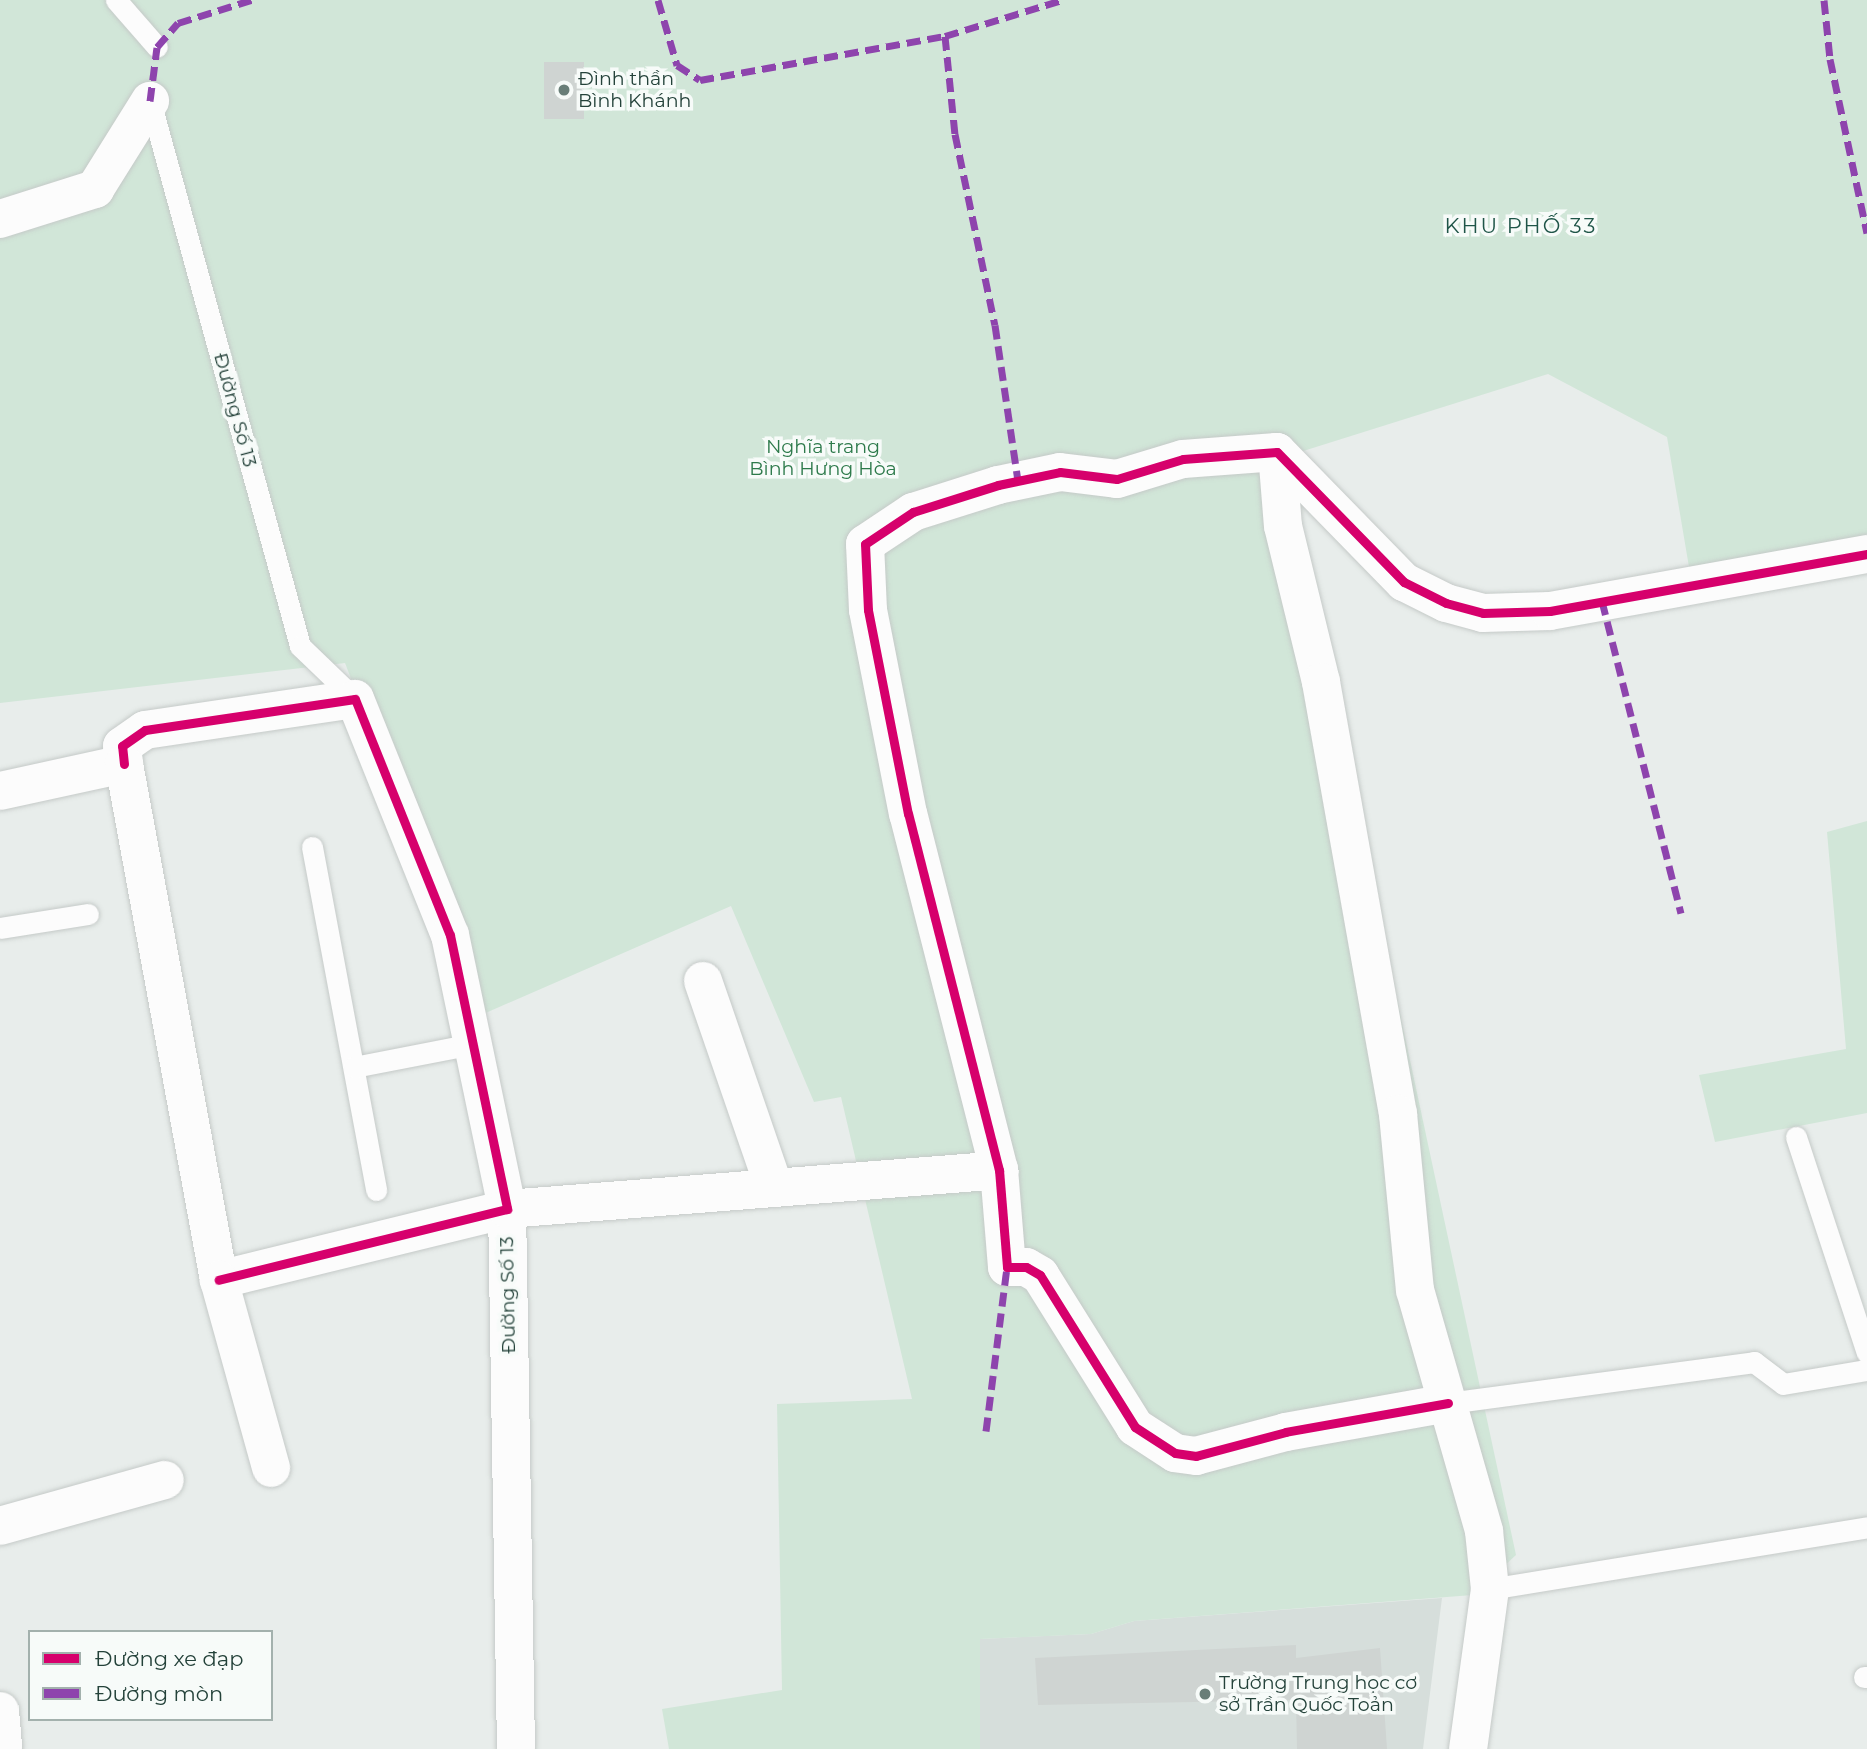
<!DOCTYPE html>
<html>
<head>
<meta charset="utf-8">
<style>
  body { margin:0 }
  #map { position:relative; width:1867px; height:1749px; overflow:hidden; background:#e8edeb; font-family:Montserrat,sans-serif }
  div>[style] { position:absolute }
  .built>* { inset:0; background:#d6dedb }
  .green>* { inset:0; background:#d1e6d8 }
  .building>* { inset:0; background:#cfd4d2; transform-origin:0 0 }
  .roads { filter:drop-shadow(0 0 2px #c5cac8) drop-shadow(0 0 2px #c5cac8) }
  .service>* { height:21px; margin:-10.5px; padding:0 10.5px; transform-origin:10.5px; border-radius:10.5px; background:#fcfcfc }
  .minor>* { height:38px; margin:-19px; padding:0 19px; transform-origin:19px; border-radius:19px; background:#fcfcfc }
  .quiet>* { height:7px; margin-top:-3.5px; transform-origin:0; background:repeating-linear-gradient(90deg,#8e44ad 0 14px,transparent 0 21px) }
  .cycleway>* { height:9px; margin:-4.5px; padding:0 4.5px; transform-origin:4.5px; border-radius:4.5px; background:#d6006c }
  .dots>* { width:19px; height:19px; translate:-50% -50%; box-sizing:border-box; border:4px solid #f7fbf9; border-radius:50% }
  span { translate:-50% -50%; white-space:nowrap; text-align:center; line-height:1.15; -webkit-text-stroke:7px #f7fbf9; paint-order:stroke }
  .poi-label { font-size:19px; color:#24423a }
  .left { translate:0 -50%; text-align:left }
  .street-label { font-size:19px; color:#24423a }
  .park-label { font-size:19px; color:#2d7a4b }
  .neighbourhood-label { font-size:21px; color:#1f5548; letter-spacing:2px }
  .legend { position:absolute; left:28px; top:1630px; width:245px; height:91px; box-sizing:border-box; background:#f7fbf9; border:2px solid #a3b1ad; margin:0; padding:9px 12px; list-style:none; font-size:21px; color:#24423a }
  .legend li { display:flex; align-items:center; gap:14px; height:35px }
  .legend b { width:35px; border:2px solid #a3b1ad }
</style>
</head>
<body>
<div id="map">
  <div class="built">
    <div style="clip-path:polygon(1442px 1598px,1423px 1749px,980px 1749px,979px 1639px,1091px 1634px,1134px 1621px)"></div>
  </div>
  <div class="green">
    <div style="clip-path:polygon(0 0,1867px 0,1867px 547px,1689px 567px,1667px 437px,1548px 374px,1281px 458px,1516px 1555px,1473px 1595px,1134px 1621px,1091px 1634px,980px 1639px,980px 1749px,669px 1749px,662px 1709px,782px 1690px,777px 1404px,912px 1399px,841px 1097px,814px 1102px,731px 906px,481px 1015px,345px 663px,0 703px)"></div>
    <div style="clip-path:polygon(1867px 821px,1867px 1113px,1715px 1142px,1699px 1075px,1846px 1049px,1827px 832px)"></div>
  </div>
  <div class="building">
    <div style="left:544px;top:62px;width:40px;height:57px"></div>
    <div style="clip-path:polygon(1296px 1645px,1296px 1658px,1380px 1648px,1387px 1749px,1297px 1749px,1296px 1700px,1038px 1705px,1035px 1658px)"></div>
  </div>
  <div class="roads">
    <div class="service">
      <div style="left:116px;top:0;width:62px;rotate:48.9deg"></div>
      <div style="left:150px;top:101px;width:565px;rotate:74.61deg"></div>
      <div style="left:300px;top:646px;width:76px;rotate:43.9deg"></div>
      <div style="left:312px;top:847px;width:349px;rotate:79.4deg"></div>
      <div style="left:0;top:928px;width:89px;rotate:-9deg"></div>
      <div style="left:354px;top:1067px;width:120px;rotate:-11deg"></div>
      <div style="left:1796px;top:1137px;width:227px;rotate:71.8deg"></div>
      <div style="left:1448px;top:1403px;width:309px;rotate:-7.6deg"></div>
      <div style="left:1754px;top:1362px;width:36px;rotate:37deg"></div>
      <div style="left:1783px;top:1384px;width:85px;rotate:-9.5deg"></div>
      <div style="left:1490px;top:1589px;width:382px;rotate:-9.3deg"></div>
      <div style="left:1864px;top:1677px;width:3px"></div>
    </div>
    <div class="minor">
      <div style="left:0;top:219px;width:100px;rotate:-17.5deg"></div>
      <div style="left:95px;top:189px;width:104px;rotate:-58deg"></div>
      <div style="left:1277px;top:452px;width:74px;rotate:85.4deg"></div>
      <div style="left:1283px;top:526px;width:161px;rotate:76.3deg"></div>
      <div style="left:1321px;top:682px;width:439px;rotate:79.9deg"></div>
      <div style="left:1398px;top:1114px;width:177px;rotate:84.5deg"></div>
      <div style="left:1415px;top:1290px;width:251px;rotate:74deg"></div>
      <div style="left:1484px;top:1531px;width:58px;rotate:84.1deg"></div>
      <div style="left:1490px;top:1589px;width:162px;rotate:97.8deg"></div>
      <div style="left:124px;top:764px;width:18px;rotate:-96deg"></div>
      <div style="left:122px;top:746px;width:28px;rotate:-35deg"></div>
      <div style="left:145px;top:730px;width:212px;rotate:-8.4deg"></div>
      <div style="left:355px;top:699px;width:254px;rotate:68.1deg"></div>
      <div style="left:450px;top:935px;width:280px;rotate:78.2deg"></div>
      <div style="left:507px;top:1209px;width:297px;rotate:166.2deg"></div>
      <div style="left:0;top:791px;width:127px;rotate:-12.3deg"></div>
      <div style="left:124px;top:764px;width:525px;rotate:79.57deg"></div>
      <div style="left:219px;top:1280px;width:195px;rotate:74.5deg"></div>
      <div style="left:703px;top:981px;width:218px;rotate:71deg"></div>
      <div style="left:1448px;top:1403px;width:165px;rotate:169.9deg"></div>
      <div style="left:1286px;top:1432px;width:93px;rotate:165.1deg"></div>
      <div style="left:1196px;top:1456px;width:21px;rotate:-172deg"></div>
      <div style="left:1175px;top:1453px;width:48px;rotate:-147deg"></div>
      <div style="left:1135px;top:1427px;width:179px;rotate:-122deg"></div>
      <div style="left:1040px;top:1275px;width:16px;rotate:-150deg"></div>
      <div style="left:1026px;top:1267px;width:19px;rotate:180deg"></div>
      <div style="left:1007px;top:1267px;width:97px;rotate:-94.7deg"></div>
      <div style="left:999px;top:1170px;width:367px;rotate:-104.3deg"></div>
      <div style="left:908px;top:814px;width:208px;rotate:-101.1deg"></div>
      <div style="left:868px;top:610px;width:66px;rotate:-92.6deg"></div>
      <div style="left:865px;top:544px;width:58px;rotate:-33.7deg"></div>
      <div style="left:913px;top:512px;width:89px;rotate:-17.6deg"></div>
      <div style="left:998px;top:485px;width:63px;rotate:-11.8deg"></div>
      <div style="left:1060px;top:472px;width:57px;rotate:7deg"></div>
      <div style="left:1117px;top:479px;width:69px;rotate:-16.9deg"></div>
      <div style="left:1183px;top:459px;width:94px;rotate:-4.3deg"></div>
      <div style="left:1277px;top:452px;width:182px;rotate:45.7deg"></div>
      <div style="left:1404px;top:582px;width:47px;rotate:26.6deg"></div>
      <div style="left:1446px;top:603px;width:38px;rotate:15deg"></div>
      <div style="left:1483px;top:613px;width:67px;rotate:-1.7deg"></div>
      <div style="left:1550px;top:611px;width:322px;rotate:-10.2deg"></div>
      <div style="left:0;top:1526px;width:171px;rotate:-15.6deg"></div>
      <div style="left:0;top:1711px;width:38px;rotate:85deg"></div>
      <div style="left:516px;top:1749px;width:540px;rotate:-90.95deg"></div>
      <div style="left:507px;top:1209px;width:494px;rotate:-4.5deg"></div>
    </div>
  </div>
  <div class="quiet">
    <div style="left:658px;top:0;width:68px;rotate:73.7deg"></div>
    <div style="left:677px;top:65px;width:27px;rotate:33deg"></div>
    <div style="left:700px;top:80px;width:249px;rotate:-10.2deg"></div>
    <div style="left:945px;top:36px;width:122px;rotate:-17.1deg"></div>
    <div style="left:1824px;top:0;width:59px;rotate:84.2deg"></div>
    <div style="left:1830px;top:59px;width:178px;rotate:78deg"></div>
    <div style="left:945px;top:36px;width:99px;rotate:84.2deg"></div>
    <div style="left:955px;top:134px;width:195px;rotate:78.2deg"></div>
    <div style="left:995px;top:325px;width:158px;rotate:81.6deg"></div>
    <div style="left:150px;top:101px;width:54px;rotate:-82.6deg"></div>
    <div style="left:157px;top:47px;width:32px;rotate:-49deg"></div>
    <div style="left:178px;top:23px;width:77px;rotate:-17.5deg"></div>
    <div style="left:1602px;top:601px;width:322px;rotate:75.8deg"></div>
    <div style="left:986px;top:1431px;width:165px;rotate:-82.7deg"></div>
  </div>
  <div class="cycleway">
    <div style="left:124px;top:764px;width:18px;rotate:-96deg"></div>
    <div style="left:122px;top:746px;width:28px;rotate:-35deg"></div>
    <div style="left:145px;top:730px;width:212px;rotate:-8.4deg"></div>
    <div style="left:355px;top:699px;width:254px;rotate:68.1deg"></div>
    <div style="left:450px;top:935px;width:280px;rotate:78.2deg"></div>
    <div style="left:507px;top:1209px;width:297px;rotate:166.2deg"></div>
    <div style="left:1448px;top:1403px;width:165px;rotate:169.9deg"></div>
    <div style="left:1286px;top:1432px;width:93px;rotate:165.1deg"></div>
    <div style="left:1196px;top:1456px;width:21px;rotate:-172deg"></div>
    <div style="left:1175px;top:1453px;width:48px;rotate:-147deg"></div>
    <div style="left:1135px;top:1427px;width:179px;rotate:-122deg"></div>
    <div style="left:1040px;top:1275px;width:16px;rotate:-150deg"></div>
    <div style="left:1026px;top:1267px;width:19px;rotate:180deg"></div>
    <div style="left:1007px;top:1267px;width:97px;rotate:-94.7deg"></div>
    <div style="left:999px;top:1170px;width:367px;rotate:-104.3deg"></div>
    <div style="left:908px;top:814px;width:208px;rotate:-101.1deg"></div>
    <div style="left:868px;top:610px;width:66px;rotate:-92.6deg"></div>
    <div style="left:865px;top:544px;width:58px;rotate:-33.7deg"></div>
    <div style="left:913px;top:512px;width:89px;rotate:-17.6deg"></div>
    <div style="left:998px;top:485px;width:63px;rotate:-11.8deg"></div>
    <div style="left:1060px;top:472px;width:57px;rotate:7deg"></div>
    <div style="left:1117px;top:479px;width:69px;rotate:-16.9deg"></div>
    <div style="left:1183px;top:459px;width:94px;rotate:-4.3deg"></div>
    <div style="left:1277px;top:452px;width:182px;rotate:45.7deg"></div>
    <div style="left:1404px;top:582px;width:47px;rotate:26.6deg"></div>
    <div style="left:1446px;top:603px;width:38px;rotate:15deg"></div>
    <div style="left:1483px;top:613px;width:67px;rotate:-1.7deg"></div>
    <div style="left:1550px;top:611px;width:322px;rotate:-10.2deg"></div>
  </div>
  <div class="dots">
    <div style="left:564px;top:90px;background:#697e78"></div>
    <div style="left:1205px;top:1694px;background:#697e78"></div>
  </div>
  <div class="poi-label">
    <span class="left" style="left:578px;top:90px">Đình thần<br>Bình Khánh</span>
    <span class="left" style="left:1219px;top:1694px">Trường Trung học cơ<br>sở Trần Quốc Toản</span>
  </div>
  <div class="street-label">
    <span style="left:235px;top:410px;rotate:75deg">Đường Số 13</span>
    <span style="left:508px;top:1295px;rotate:-91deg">Đường Số 13</span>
  </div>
  <div class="park-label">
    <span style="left:823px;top:458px">Nghĩa trang<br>Bình Hưng Hòa</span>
  </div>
  <div class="neighbourhood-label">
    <span style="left:1521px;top:226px">KHU PHỐ 33</span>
  </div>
  <ul class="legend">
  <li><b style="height:9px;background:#d6006c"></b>Đường xe đạp</li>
  <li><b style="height:9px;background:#8e44ad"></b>Đường mòn</li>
  </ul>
</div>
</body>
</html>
